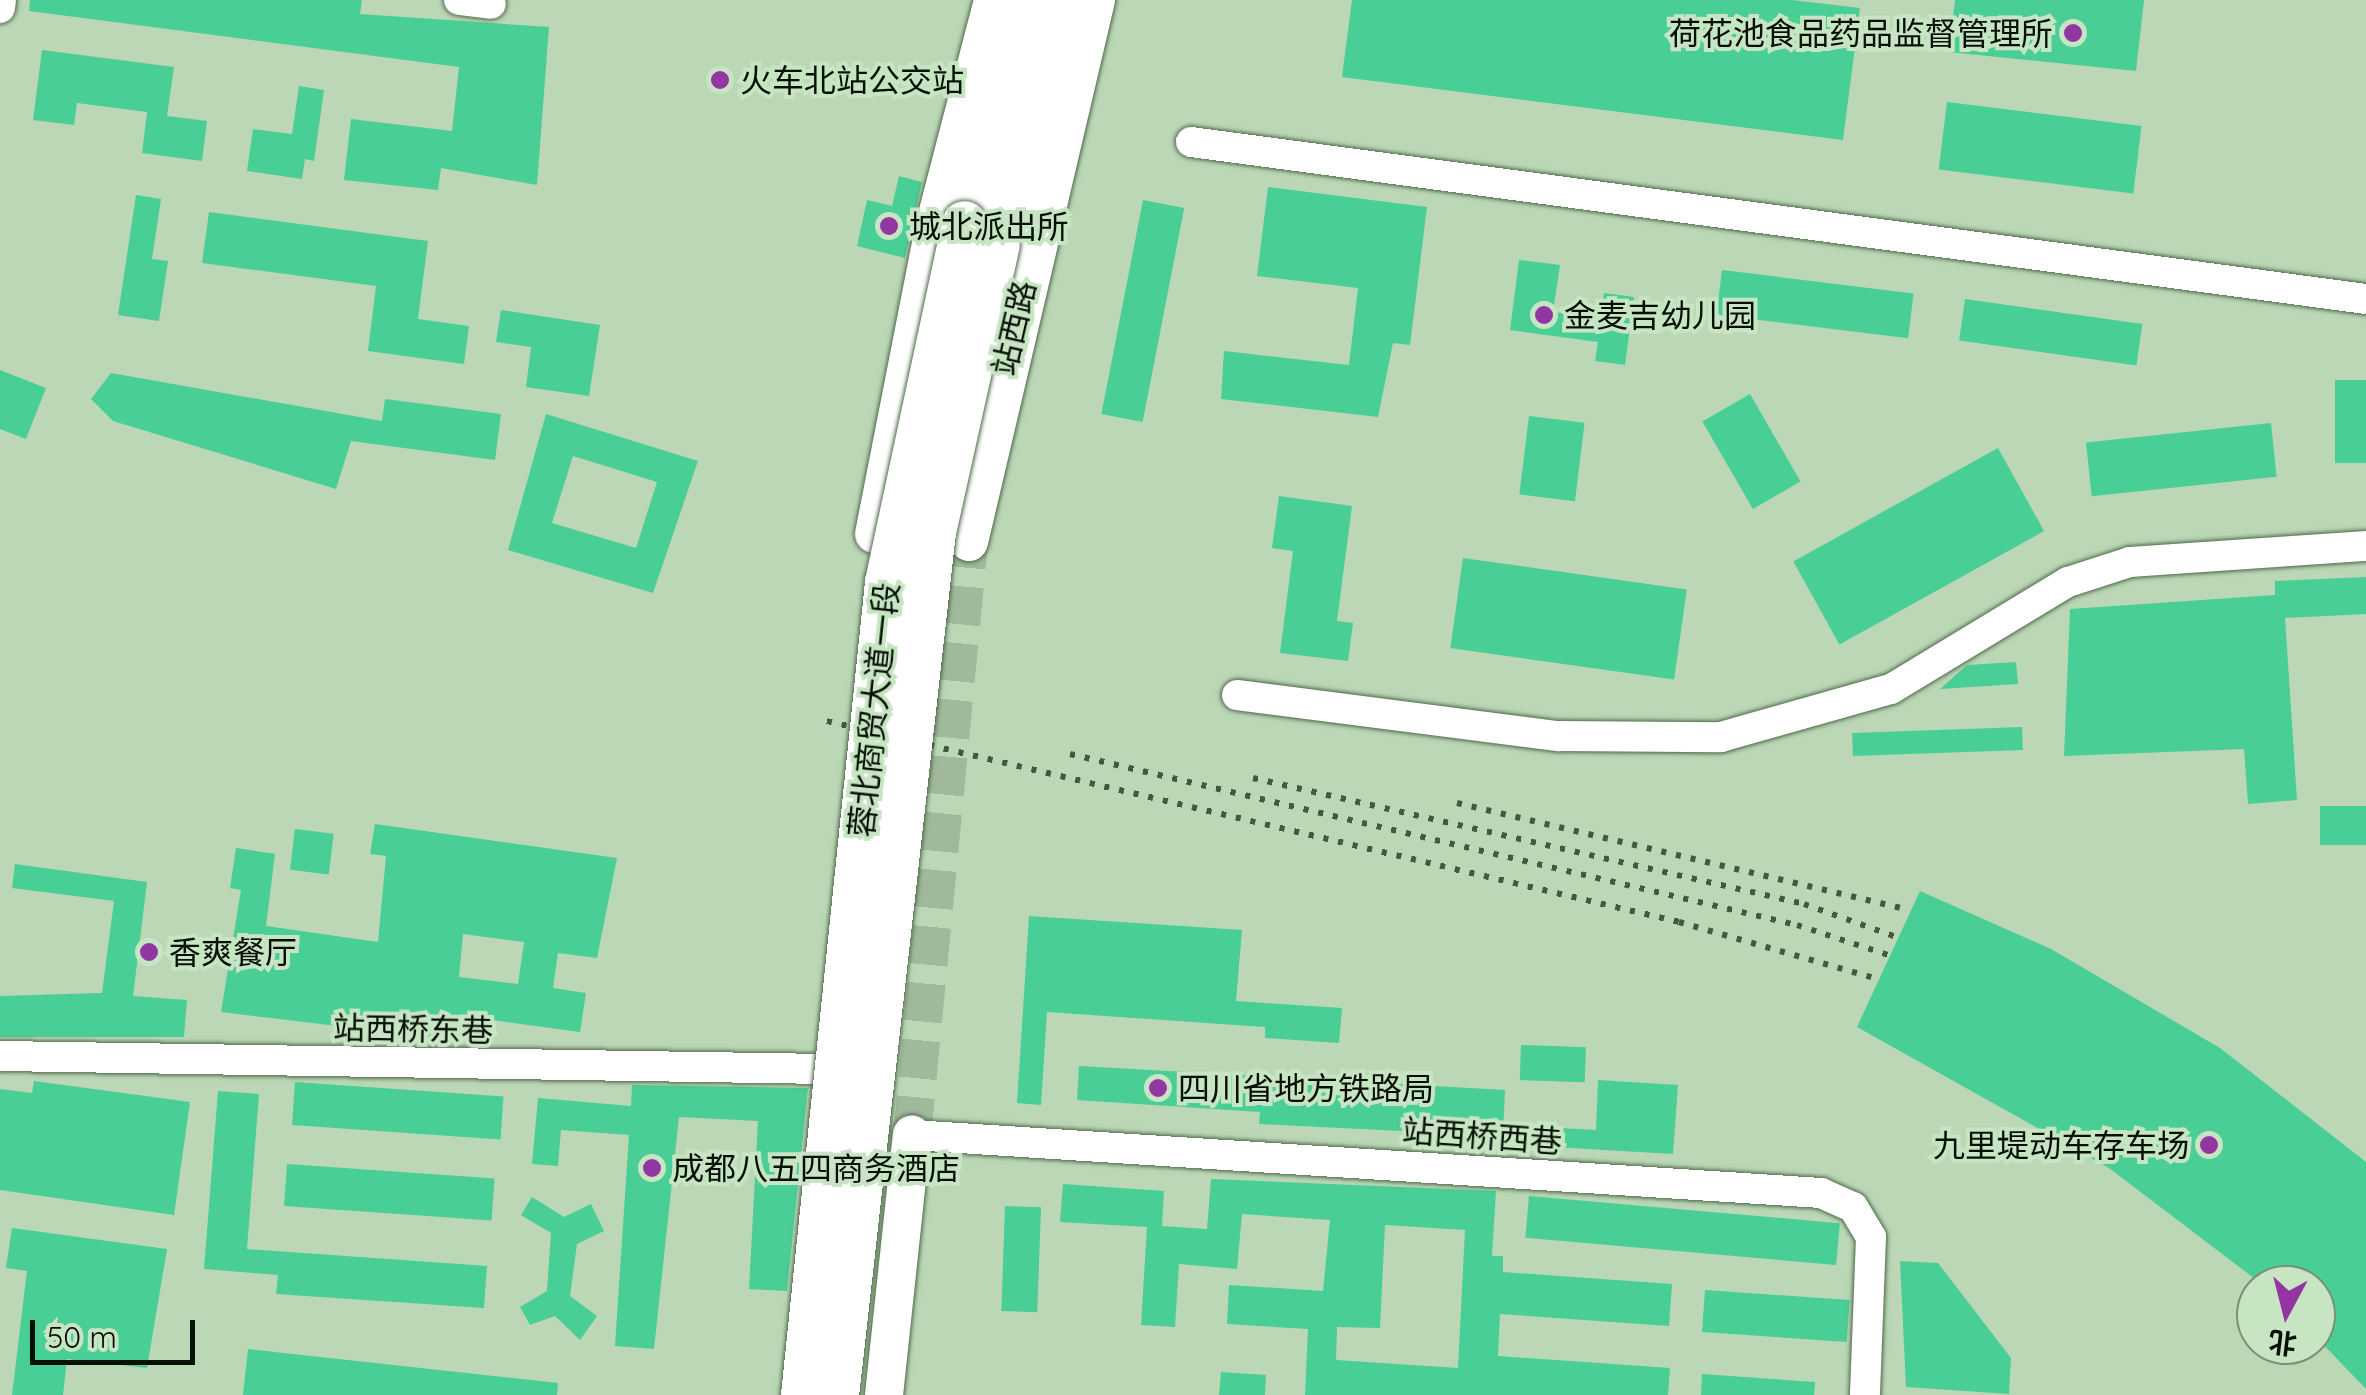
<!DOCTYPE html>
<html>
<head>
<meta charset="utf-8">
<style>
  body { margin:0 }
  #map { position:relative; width:2366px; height:1395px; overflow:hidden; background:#bbd7b6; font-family:Quicksand,"Noto Sans SC",sans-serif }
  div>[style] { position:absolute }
  .building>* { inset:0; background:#49ce95; transform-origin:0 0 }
  .major-tunnel>* { height:38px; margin-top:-19px; transform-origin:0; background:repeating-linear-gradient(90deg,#a0b99b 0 38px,transparent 0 57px) }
  .roads { filter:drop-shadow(0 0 2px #4f694b) drop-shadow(0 0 2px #4f694b) }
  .minor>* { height:30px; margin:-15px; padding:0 15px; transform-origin:15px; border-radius:15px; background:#fff }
  .major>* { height:38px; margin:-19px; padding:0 19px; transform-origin:19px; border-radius:19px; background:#fff }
  .highway>* { height:45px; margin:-22.5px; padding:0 22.5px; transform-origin:22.5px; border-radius:22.5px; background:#fff }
  .rail>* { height:6px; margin-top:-3px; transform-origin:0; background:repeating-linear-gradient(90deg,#455643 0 5px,transparent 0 15px) }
  .bridges { filter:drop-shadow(0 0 2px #4f694b) drop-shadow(0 0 2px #4f694b) }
  .highway-bridge>* { height:45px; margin:-22.5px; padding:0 22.5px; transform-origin:22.5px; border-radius:22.5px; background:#fff }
  .dots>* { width:28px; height:28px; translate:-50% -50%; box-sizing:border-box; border:5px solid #c7e5c3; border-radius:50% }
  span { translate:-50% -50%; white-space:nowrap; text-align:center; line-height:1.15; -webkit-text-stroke:8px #c7e5c3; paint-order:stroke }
  .poi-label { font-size:32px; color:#061005 }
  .right { translate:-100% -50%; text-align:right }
  .left { translate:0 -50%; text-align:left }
  .street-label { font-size:32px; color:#061005 }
  .north { position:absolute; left:2236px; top:1265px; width:100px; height:100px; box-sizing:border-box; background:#c7e5c3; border:2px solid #7a9077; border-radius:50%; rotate:187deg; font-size:28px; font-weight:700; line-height:40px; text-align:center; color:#061005 }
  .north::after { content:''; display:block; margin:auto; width:35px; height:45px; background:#9237a2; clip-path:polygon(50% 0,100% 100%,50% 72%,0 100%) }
  .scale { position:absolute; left:30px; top:1320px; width:165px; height:45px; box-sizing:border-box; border:5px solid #061005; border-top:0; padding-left:12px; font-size:30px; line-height:35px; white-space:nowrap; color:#061005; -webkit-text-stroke:8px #c7e5c3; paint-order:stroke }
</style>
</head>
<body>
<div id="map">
  <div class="building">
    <div style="clip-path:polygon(30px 0,362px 0,360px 14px,549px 27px,537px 185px,441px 168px,438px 190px,344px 180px,351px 119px,452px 131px,459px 67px,29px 11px)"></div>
    <div style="clip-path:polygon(1352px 0,1792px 0,1860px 8px,1843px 140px,1342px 77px)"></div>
    <div style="clip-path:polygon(1955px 0,2144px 0,2136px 71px,1949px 52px)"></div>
    <div style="clip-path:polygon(42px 50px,174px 67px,167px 116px,207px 121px,202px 161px,142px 153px,147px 112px,77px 103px,74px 125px,33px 120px)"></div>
    <div style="clip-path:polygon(299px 86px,324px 90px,314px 161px,305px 159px,302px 179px,247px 171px,253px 129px,292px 134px)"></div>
    <div style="left:1947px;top:102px;width:196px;height:68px;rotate:7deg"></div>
    <div style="clip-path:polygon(899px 176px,922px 182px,905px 258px,857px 246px,867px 200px,892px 206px)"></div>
    <div style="clip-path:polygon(1268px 187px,1427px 207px,1410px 345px,1393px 343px,1378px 417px,1221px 399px,1224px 351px,1349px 365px,1358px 288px,1257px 276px)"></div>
    <div style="clip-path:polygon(136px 195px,161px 199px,152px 259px,168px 261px,159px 321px,118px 315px)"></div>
    <div style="left:1143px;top:200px;width:42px;height:218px;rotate:11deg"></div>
    <div style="clip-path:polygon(209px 212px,428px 241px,418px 319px,469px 326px,464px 364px,368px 351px,376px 286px,202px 263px)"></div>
    <div style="clip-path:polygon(1519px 260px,1560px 265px,1553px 312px,1600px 318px,1604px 293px,1634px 297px,1625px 365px,1595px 361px,1598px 342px,1510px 330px)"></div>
    <div style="left:1722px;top:270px;width:193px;height:45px;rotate:7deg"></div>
    <div style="left:1965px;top:299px;width:179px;height:42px;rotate:8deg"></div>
    <div style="clip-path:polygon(501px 310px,600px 325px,589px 396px,526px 387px,531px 347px,496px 342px)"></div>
    <div style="clip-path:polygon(0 370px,46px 388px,26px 439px,0 429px)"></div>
    <div style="clip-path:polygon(111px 373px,382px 421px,385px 399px,501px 414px,495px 460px,351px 441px,336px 489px,113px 421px,91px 399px)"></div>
    <div style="left:2366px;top:380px;width:83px;height:31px;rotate:90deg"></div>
    <div style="left:1750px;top:394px;width:101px;height:55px;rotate:60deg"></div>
    <div style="clip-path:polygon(evenodd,546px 414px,698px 461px,653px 593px,508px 550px,546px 414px,573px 456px,657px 482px,636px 548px,552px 523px,573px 456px)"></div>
    <div style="left:1529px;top:416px;width:56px;height:79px;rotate:7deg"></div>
    <div style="left:2271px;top:423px;width:54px;height:186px;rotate:84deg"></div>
    <div style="left:1998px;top:448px;width:95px;height:234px;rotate:61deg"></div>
    <div style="clip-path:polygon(1279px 496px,1352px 506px,1337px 621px,1353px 623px,1348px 661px,1280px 653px,1293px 551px,1272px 548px)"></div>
    <div style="left:1463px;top:558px;width:226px;height:91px;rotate:8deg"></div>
    <div style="clip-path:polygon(2366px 577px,2366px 614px,2285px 618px,2297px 800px,2248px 804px,2244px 749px,2064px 756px,2070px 609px,2275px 595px,2275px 581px)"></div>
    <div style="clip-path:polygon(2016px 662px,2018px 684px,1940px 689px,1967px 665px)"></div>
    <div style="left:2022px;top:727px;width:23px;height:170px;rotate:88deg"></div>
    <div style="left:2366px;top:806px;width:39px;height:46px;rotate:90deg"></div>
    <div style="clip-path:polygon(evenodd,375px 824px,617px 858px,597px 958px,558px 953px,553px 988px,586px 993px,580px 1032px,455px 1015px,453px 1040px,221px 1012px,241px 890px,230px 888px,236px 848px,275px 854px,266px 926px,378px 942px,386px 856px,370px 854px,375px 824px,463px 934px,524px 942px,518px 984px,459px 977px,463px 934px)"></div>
    <div style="left:295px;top:829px;width:39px;height:41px;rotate:7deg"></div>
    <div style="clip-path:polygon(15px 864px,147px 882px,133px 996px,187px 1000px,184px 1037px,0 1037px,0 996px,102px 993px,114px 901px,12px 888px)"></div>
    <div style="clip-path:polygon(1920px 891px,2051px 949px,2220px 1048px,2366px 1162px,2366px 1389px,2316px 1337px,2316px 1285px,2263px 1285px,2109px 1168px,1857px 1027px)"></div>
    <div style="clip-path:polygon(1029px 916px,1242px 930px,1236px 1001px,1342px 1008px,1339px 1043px,1265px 1038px,1265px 1027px,1047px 1012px,1041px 1105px,1017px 1103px)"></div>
    <div style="left:1521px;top:1045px;width:65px;height:35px;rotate:2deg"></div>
    <div style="clip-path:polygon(1079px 1066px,1505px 1090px,1503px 1136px,1259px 1124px,1260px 1112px,1077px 1100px)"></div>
    <div style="clip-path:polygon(1598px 1080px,1678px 1085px,1673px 1154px,1521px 1145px,1522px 1126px,1596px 1130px)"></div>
    <div style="clip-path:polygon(34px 1081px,190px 1102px,174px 1215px,0 1190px,0 1089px,32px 1093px)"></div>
    <div style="left:295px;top:1082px;width:209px;height:43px;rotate:4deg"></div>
    <div style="clip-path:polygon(632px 1085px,808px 1088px,787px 1291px,749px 1289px,758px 1121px,679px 1117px,654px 1349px,615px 1346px,629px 1135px,561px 1130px,558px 1166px,532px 1164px,538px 1098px,631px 1106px)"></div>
    <div style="clip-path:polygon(218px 1091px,259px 1094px,247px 1249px,487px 1266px,484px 1308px,276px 1294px,278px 1275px,204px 1269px)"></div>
    <div style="left:287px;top:1164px;width:208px;height:42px;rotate:4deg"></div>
    <div style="clip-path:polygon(evenodd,1211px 1179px,1496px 1191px,1492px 1256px,1503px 1256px,1503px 1272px,1672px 1284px,1669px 1326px,1500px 1314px,1498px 1356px,1670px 1368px,1668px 1395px,1305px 1395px,1308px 1329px,1227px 1324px,1229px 1285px,1323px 1291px,1330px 1220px,1242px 1214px,1237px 1269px,1179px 1264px,1175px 1327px,1141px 1325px,1147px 1227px,1060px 1222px,1063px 1184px,1164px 1191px,1162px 1226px,1207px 1229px,1211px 1179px,1385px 1225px,1465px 1230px,1458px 1368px,1336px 1360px,1337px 1327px,1380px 1328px,1385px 1225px)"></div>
    <div style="left:1529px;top:1196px;width:312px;height:42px;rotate:5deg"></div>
    <div style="clip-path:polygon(532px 1197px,564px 1217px,591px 1204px,604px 1231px,577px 1244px,570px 1296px,597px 1316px,580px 1340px,555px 1316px,530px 1325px,520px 1307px,547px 1291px,551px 1233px,521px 1215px)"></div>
    <div style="left:1005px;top:1206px;width:36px;height:105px;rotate:2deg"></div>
    <div style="clip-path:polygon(12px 1228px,167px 1249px,147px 1368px,67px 1359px,63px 1395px,12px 1395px,27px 1271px,6px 1268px)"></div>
    <div style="clip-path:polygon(1900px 1261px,1938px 1263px,2011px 1358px,2009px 1394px,1906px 1387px)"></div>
    <div style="left:1705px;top:1290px;width:145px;height:42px;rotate:4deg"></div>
    <div style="clip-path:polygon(248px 1349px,558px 1383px,557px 1395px,243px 1395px)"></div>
    <div style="clip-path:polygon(1221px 1372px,1266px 1375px,1265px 1395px,1219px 1395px)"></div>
    <div style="clip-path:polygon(1702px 1374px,1815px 1382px,1814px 1395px,1701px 1395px)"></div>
  </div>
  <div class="major-tunnel">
    <div style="left:912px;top:1135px;width:596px;rotate:-84.51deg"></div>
  </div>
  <div class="roads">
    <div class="minor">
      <div style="left:459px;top:0;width:32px;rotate:7deg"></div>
      <div style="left:0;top:8px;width:8px;rotate:-83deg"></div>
      <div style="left:1191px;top:142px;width:1185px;rotate:7.61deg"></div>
      <div style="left:1237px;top:695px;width:325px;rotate:7.3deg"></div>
      <div style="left:1559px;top:736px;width:162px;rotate:0.4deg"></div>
      <div style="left:1721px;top:737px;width:177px;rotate:-15.8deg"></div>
      <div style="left:1891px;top:689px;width:207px;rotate:-31.2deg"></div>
      <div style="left:2068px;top:582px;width:65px;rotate:-17.9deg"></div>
      <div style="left:2130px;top:562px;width:237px;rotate:-3.9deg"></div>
      <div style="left:0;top:1056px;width:824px;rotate:0.9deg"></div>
      <div style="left:912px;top:1135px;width:911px;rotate:3.65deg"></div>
      <div style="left:1821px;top:1193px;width:35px;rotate:24deg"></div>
      <div style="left:1853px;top:1207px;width:35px;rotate:59deg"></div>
      <div style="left:1871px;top:1237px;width:158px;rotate:92.2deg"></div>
    </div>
    <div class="major">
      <div style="left:874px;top:534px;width:317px;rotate:-78.9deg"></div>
      <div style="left:935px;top:223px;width:230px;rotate:-75.4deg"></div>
      <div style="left:969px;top:542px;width:557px;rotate:-76.81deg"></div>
      <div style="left:884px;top:1395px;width:262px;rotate:-83.9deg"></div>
    </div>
    <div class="highway">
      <div style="left:964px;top:223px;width:230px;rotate:-75.4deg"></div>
      <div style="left:997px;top:244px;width:253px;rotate:-74.6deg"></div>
    </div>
  </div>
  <div class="rail">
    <div style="left:827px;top:721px;width:875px;rotate:13.27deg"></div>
    <div style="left:1679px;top:922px;width:207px;rotate:16deg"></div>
    <div style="left:1070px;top:754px;width:747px;rotate:13.24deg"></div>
    <div style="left:1797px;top:925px;width:96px;rotate:18.2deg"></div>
    <div style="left:1253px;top:778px;width:565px;rotate:12.88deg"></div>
    <div style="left:1804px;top:904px;width:98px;rotate:19.7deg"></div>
    <div style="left:1457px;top:803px;width:465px;rotate:13.3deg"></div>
  </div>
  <div class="bridges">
    <div class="highway-bridge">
      <div style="left:803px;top:1395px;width:817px;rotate:-84.1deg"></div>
      <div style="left:887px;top:582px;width:367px;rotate:-77.9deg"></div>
      <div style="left:836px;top:1395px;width:868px;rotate:-83.59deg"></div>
      <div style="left:933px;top:532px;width:295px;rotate:-77.5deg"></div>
    </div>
  </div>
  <div class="dots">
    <div style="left:2073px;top:33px;background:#9237a2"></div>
    <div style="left:720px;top:80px;background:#9237a2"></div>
    <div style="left:889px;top:226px;background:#9237a2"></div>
    <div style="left:1544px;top:315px;background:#9237a2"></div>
    <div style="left:149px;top:952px;background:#9237a2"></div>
    <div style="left:1158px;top:1088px;background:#9237a2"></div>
    <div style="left:2209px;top:1145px;background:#9237a2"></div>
    <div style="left:652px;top:1168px;background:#9237a2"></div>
  </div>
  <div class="poi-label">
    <span class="right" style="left:2053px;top:33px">荷花池食品药品监督管理所</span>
    <span class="left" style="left:740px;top:80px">火车北站公交站</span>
    <span class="left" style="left:909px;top:226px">城北派出所</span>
    <span class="left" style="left:1564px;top:315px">金麦吉幼儿园</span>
    <span class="left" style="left:169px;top:952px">香爽餐厅</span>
    <span class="left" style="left:1178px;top:1088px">四川省地方铁路局</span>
    <span class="right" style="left:2189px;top:1145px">九里堤动车存车场</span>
    <span class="left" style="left:672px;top:1168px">成都八五四商务酒店</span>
  </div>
  <div class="street-label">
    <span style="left:1014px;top:328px;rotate:-77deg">站西路</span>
    <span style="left:874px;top:710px;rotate:-84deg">蓉北商贸大道一段</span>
    <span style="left:413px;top:1029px;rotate:1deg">站西桥东巷</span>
    <span style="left:1482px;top:1136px;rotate:4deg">站西桥西巷</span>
  </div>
  <div class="north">北</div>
  <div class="scale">50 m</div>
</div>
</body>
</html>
